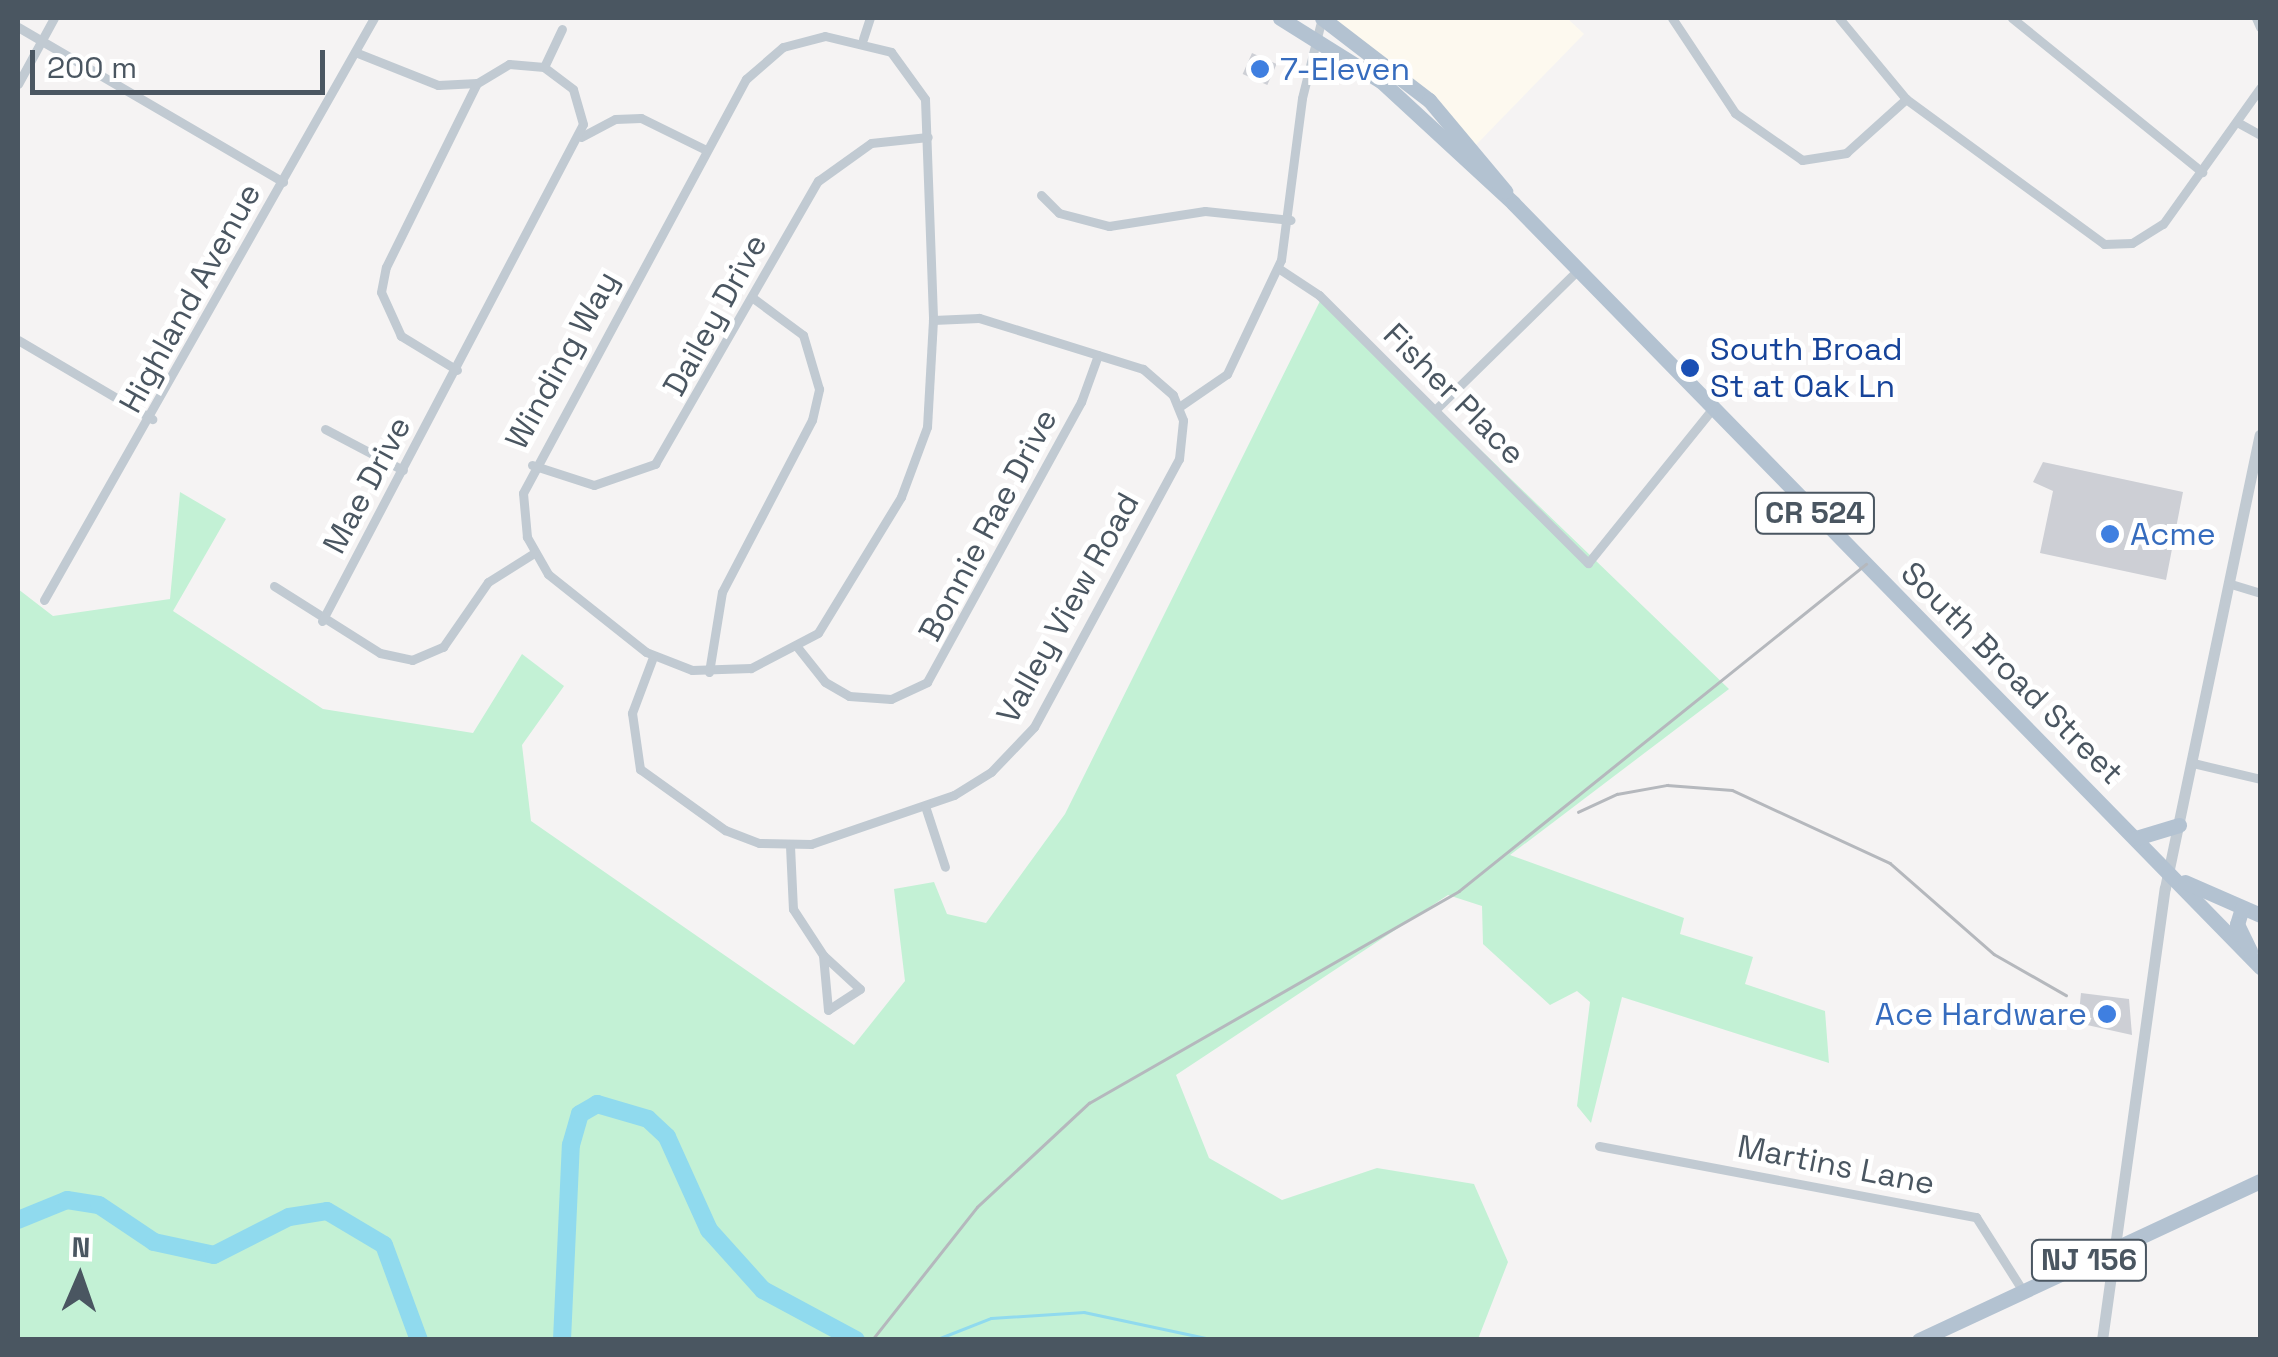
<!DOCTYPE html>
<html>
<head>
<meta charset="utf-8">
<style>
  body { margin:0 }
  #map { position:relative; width:2278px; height:1357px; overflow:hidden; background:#f5f3f3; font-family:"Space Grotesk",sans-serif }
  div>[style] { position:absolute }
  .commercial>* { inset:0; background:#fdf9ef }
  .green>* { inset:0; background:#c3f1d5 }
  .stream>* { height:2.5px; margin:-1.25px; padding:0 1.25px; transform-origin:1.25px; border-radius:1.25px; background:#90daee }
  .river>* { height:18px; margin:-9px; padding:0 9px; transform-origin:9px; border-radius:9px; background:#90daee }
  .building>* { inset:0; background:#cdcfd5; transform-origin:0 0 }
  .minor>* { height:9px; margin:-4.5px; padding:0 4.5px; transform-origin:4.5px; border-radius:4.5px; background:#c1cad2 }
  .tertiary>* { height:11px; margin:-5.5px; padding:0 5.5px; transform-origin:5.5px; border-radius:5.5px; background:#c1cad2 }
  .primary>* { height:15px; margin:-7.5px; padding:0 7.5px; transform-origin:7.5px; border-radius:7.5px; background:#b3c2d1 }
  .rail>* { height:2.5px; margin:-1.25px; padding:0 1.25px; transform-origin:1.25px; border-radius:1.25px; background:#b5b8bd }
  .dots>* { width:28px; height:28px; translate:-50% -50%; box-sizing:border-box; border:5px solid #fff; border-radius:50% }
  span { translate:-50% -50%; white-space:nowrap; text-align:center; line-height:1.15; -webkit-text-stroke:10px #fff; paint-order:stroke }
  .shield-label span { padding:2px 8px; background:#fff; border:2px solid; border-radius:8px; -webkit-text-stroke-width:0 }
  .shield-label { font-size:30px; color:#4a5661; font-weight:700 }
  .shop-label { font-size:32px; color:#366cbe }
  .left { translate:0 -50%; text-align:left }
  .right { translate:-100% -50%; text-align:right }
  .street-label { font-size:32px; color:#4a5661 }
  .transit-label { font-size:32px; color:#164399 }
  .frame { position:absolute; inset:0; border:20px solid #4a5661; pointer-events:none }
  .north { position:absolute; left:30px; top:1227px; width:100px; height:100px; -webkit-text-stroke:8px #fff; paint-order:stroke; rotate:2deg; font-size:28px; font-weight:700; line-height:40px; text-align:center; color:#4a5661 }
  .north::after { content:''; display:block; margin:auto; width:35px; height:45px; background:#4a5661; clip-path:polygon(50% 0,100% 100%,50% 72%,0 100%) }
  .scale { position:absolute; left:30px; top:50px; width:295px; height:45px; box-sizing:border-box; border:5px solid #4a5661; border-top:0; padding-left:12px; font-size:30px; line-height:35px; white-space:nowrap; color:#4a5661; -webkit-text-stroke:8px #fff; paint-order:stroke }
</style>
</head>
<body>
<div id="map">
  <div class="commercial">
    <div style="clip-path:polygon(1322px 18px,1567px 18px,1584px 34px,1473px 148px)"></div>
  </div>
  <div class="green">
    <div style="clip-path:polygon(1322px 297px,1729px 689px,1510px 855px,1684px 918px,1680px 934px,1753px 957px,1745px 984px,1825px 1011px,1829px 1063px,1622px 997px,1591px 1123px,1577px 1106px,1590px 1002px,1577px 991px,1550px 1005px,1483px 944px,1482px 906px,1448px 895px,1176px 1075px,1209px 1158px,1282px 1200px,1377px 1168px,1474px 1184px,1508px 1262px,1478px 1339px,18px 1339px,18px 589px,53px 616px,170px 599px,180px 492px,226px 519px,173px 611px,323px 709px,473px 733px,522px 654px,564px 686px,522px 745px,531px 821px,854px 1045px,905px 981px,894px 889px,934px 882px,947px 914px,986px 923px,1065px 814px)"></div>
  </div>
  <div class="stream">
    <div style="left:935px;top:1340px;width:60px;rotate:-21.4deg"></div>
    <div style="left:991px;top:1318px;width:93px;rotate:-3.7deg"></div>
    <div style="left:1084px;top:1312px;width:135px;rotate:12deg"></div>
  </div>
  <div class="river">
    <div style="left:18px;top:1220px;width:53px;rotate:-22.2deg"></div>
    <div style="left:67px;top:1200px;width:32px;rotate:9deg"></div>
    <div style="left:99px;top:1205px;width:66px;rotate:33.9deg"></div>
    <div style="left:154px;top:1242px;width:61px;rotate:12.2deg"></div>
    <div style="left:214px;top:1255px;width:84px;rotate:-26.9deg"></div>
    <div style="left:289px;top:1217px;width:38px;rotate:-9deg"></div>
    <div style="left:327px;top:1211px;width:66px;rotate:30.8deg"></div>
    <div style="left:384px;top:1245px;width:101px;rotate:69.8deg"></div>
    <div style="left:562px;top:1340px;width:195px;rotate:-87.4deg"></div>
    <div style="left:571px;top:1145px;width:32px;rotate:-74deg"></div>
    <div style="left:580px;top:1114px;width:20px;rotate:-30deg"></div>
    <div style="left:597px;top:1104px;width:53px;rotate:16.4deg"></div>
    <div style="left:648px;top:1119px;width:26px;rotate:43deg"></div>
    <div style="left:667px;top:1137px;width:102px;rotate:65.7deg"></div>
    <div style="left:709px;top:1230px;width:81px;rotate:48deg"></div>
    <div style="left:763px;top:1290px;width:106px;rotate:28.3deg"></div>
  </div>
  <div class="building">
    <div style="left:1252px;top:53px;width:27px;height:23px;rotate:24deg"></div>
    <div style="clip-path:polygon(2043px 462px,2183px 492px,2166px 580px,2040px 553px,2053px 491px,2033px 482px)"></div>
    <div style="clip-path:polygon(2081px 993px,2129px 999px,2132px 1035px,2078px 1023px)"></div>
  </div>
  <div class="minor">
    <div style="left:1672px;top:18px;width:114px;rotate:56.4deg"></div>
    <div style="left:1735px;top:113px;width:82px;rotate:35deg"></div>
    <div style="left:1802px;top:160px;width:45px;rotate:-9deg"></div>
    <div style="left:1846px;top:153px;width:81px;rotate:-42deg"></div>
    <div style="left:1839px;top:18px;width:105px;rotate:50.4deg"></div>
    <div style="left:1906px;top:99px;width:245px;rotate:36.2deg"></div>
    <div style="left:2104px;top:244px;width:28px;rotate:-2deg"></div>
    <div style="left:2132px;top:243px;width:36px;rotate:-32deg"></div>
    <div style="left:2163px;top:224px;width:167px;rotate:-54.5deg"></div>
    <div style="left:2012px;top:18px;width:245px;rotate:39deg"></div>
    <div style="left:2256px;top:18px;width:10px;rotate:66deg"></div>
    <div style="left:18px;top:27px;width:307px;rotate:30.3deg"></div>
    <div style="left:825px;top:36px;width:68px;rotate:13.6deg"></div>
    <div style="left:891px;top:52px;width:58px;rotate:54.1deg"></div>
    <div style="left:925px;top:99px;width:221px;rotate:87.9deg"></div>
    <div style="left:933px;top:320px;width:107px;rotate:93.2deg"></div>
    <div style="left:927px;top:427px;width:75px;rotate:110.4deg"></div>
    <div style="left:901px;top:497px;width:159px;rotate:121.4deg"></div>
    <div style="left:818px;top:633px;width:76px;rotate:152.4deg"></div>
    <div style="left:751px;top:668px;width:59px;rotate:178.1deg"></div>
    <div style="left:692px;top:670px;width:49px;rotate:-158.6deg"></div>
    <div style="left:646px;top:652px;width:125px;rotate:-141.5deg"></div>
    <div style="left:548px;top:574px;width:43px;rotate:-119.6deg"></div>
    <div style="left:527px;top:537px;width:44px;rotate:-95.2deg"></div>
    <div style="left:523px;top:493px;width:470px;rotate:-61.7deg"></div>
    <div style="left:746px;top:79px;width:49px;rotate:-40.9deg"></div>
    <div style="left:783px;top:47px;width:43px;rotate:-14.7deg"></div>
    <div style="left:863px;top:39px;width:22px;rotate:-72deg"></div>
    <div style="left:544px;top:67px;width:42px;rotate:-64.7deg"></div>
    <div style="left:18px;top:84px;width:75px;rotate:-61.4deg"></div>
    <div style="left:2237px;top:122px;width:26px;rotate:29deg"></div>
    <div style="left:581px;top:137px;width:38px;rotate:-28deg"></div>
    <div style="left:615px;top:119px;width:26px;rotate:-2deg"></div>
    <div style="left:641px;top:118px;width:72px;rotate:26.2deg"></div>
    <div style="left:1041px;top:195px;width:25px;rotate:45deg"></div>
    <div style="left:1059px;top:213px;width:52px;rotate:14.6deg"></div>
    <div style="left:1109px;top:226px;width:97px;rotate:-8.9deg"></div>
    <div style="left:1205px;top:211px;width:86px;rotate:6deg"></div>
    <div style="left:1278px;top:268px;width:49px;rotate:33.4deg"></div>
    <div style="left:1319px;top:295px;width:380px;rotate:44.9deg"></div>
    <div style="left:1588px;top:563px;width:199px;rotate:-51.1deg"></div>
    <div style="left:18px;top:340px;width:156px;rotate:30.5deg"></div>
    <div style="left:457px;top:370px;width:66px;rotate:-148.7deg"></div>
    <div style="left:401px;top:336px;width:48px;rotate:-114.4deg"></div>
    <div style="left:381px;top:292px;width:25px;rotate:-79deg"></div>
    <div style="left:386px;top:267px;width:205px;rotate:-63.7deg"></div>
    <div style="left:1179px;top:407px;width:58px;rotate:-34.5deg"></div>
    <div style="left:1227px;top:374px;width:126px;rotate:-64.7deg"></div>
    <div style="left:1281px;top:260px;width:163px;rotate:-82.6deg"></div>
    <div style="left:1302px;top:98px;width:82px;rotate:-76deg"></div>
    <div style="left:1435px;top:410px;width:200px;rotate:-44.4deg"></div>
    <div style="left:325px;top:429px;width:88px;rotate:27.7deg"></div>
    <div style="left:532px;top:465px;width:65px;rotate:17.9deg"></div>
    <div style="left:594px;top:485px;width:65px;rotate:-19deg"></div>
    <div style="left:655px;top:464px;width:327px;rotate:-60.1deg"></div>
    <div style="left:818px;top:181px;width:65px;rotate:-35.6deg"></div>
    <div style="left:871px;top:143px;width:57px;rotate:-6deg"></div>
    <div style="left:2231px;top:584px;width:30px;rotate:17deg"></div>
    <div style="left:274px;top:586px;width:125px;rotate:32.3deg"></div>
    <div style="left:380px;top:653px;width:33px;rotate:12deg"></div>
    <div style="left:412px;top:660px;width:34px;rotate:-23deg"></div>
    <div style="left:443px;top:647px;width:79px;rotate:-55.3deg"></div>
    <div style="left:488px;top:582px;width:54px;rotate:-32.2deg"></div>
    <div style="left:44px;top:600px;width:669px;rotate:-60.45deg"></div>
    <div style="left:322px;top:621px;width:561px;rotate:-62.29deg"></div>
    <div style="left:583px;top:124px;width:36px;rotate:-106deg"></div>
    <div style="left:573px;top:89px;width:36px;rotate:-143deg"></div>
    <div style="left:544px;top:67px;width:35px;rotate:-175deg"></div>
    <div style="left:509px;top:64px;width:37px;rotate:149deg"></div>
    <div style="left:477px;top:83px;width:39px;rotate:177deg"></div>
    <div style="left:438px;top:85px;width:89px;rotate:-158.3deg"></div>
    <div style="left:798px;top:648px;width:43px;rotate:51.5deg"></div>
    <div style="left:825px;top:682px;width:28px;rotate:30deg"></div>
    <div style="left:849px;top:696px;width:42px;rotate:4.1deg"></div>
    <div style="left:891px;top:699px;width:40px;rotate:-25deg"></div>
    <div style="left:927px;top:682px;width:320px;rotate:-61.2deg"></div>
    <div style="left:1081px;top:402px;width:50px;rotate:-70.1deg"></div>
    <div style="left:653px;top:657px;width:60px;rotate:110.6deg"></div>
    <div style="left:632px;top:713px;width:57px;rotate:81.9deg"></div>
    <div style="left:640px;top:769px;width:105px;rotate:35.7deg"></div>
    <div style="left:725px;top:830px;width:36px;rotate:21deg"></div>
    <div style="left:759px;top:843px;width:52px;rotate:1.1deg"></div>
    <div style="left:811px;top:844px;width:151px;rotate:-18.9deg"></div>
    <div style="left:954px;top:795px;width:44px;rotate:-31.9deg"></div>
    <div style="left:991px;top:772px;width:62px;rotate:-46.3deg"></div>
    <div style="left:1034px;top:727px;width:305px;rotate:-61.6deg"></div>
    <div style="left:1179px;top:459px;width:39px;rotate:-84deg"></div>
    <div style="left:1183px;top:420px;width:27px;rotate:-112deg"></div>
    <div style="left:1173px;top:395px;width:40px;rotate:-139deg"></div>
    <div style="left:1143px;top:369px;width:172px;rotate:-162.7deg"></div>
    <div style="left:979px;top:318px;width:46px;rotate:177.5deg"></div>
    <div style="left:709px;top:672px;width:81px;rotate:-80.8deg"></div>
    <div style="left:722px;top:592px;width:194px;rotate:-62.4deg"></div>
    <div style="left:812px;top:420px;width:32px;rotate:-77deg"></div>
    <div style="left:819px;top:389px;width:56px;rotate:-106.5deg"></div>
    <div style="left:803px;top:335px;width:62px;rotate:-143.5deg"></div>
    <div style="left:2193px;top:763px;width:69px;rotate:13.4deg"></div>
    <div style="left:925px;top:806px;width:64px;rotate:71.8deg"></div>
    <div style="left:790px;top:846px;width:63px;rotate:87.3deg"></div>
    <div style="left:793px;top:909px;width:55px;rotate:56.9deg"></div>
    <div style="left:823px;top:955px;width:50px;rotate:42.6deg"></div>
    <div style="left:860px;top:989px;width:38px;rotate:147deg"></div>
    <div style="left:828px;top:1010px;width:55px;rotate:-95.2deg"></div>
    <div style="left:1599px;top:1146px;width:384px;rotate:10.7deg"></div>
    <div style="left:1976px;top:1217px;width:88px;rotate:57.6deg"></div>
  </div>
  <div class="tertiary">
    <div style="left:2102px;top:1340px;width:456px;rotate:-82.1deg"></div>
    <div style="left:2165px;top:888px;width:463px;rotate:-78.2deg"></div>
  </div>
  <div class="primary">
    <div style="left:1280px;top:18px;width:119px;rotate:32deg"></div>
    <div style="left:1381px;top:81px;width:180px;rotate:42.7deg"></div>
    <div style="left:1513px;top:203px;width:1069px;rotate:45.64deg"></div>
    <div style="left:1322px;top:18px;width:135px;rotate:37.5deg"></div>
    <div style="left:1429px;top:100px;width:119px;rotate:50.1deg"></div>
    <div style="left:2136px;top:838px;width:45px;rotate:-16.8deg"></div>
    <div style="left:2185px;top:882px;width:82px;rotate:23.7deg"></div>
    <div style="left:2242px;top:908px;width:17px;rotate:107deg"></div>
    <div style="left:2237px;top:924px;width:30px;rotate:64deg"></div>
    <div style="left:1919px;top:1340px;width:376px;rotate:-25deg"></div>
  </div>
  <div class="rail">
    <div style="left:1578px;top:812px;width:43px;rotate:-24.8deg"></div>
    <div style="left:1617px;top:794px;width:51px;rotate:-10.2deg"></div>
    <div style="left:1667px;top:785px;width:65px;rotate:4.4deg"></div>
    <div style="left:1732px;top:790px;width:174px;rotate:24.8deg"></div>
    <div style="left:1890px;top:863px;width:138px;rotate:41.2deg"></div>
    <div style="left:1994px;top:954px;width:83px;rotate:29.7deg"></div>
    <div style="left:872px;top:1340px;width:169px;rotate:-51.7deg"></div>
    <div style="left:977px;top:1207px;width:153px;rotate:-42.9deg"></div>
    <div style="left:1089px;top:1103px;width:426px;rotate:-29.8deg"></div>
    <div style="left:1459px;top:891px;width:522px;rotate:-38.78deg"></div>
  </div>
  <div class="dots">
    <div style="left:1260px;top:69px;background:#3f7fe0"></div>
    <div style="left:1690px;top:368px;background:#1a4fb4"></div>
    <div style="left:2110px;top:534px;background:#3f7fe0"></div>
    <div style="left:2107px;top:1014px;background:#3f7fe0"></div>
  </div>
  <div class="shield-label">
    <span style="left:1815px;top:513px">CR 524</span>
    <span style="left:2089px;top:1260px">NJ 156</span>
  </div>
  <div class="shop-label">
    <span class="left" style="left:1280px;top:69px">7-Eleven</span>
    <span class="left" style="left:2130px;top:534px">Acme</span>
    <span class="right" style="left:2087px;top:1014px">Ace Hardware</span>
  </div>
  <div class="street-label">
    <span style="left:190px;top:298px;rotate:-61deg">Highland Avenue</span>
    <span style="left:715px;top:315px;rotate:-61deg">Dailey Drive</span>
    <span style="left:562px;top:360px;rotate:-61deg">Winding Way</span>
    <span style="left:1454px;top:394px;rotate:45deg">Fisher Place</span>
    <span style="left:367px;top:485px;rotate:-62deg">Mae Drive</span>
    <span style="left:988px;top:525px;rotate:-62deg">Bonnie Rae Drive</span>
    <span style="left:1068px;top:608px;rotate:-61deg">Valley View Road</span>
    <span style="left:2012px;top:673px;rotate:45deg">South Broad Street</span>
    <span style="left:1836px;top:1165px;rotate:11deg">Martins Lane</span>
  </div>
  <div class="transit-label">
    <span class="left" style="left:1710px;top:368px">South Broad<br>St at Oak Ln</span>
  </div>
  <div class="frame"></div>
  <div class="north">N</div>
  <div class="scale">200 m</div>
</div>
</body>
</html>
